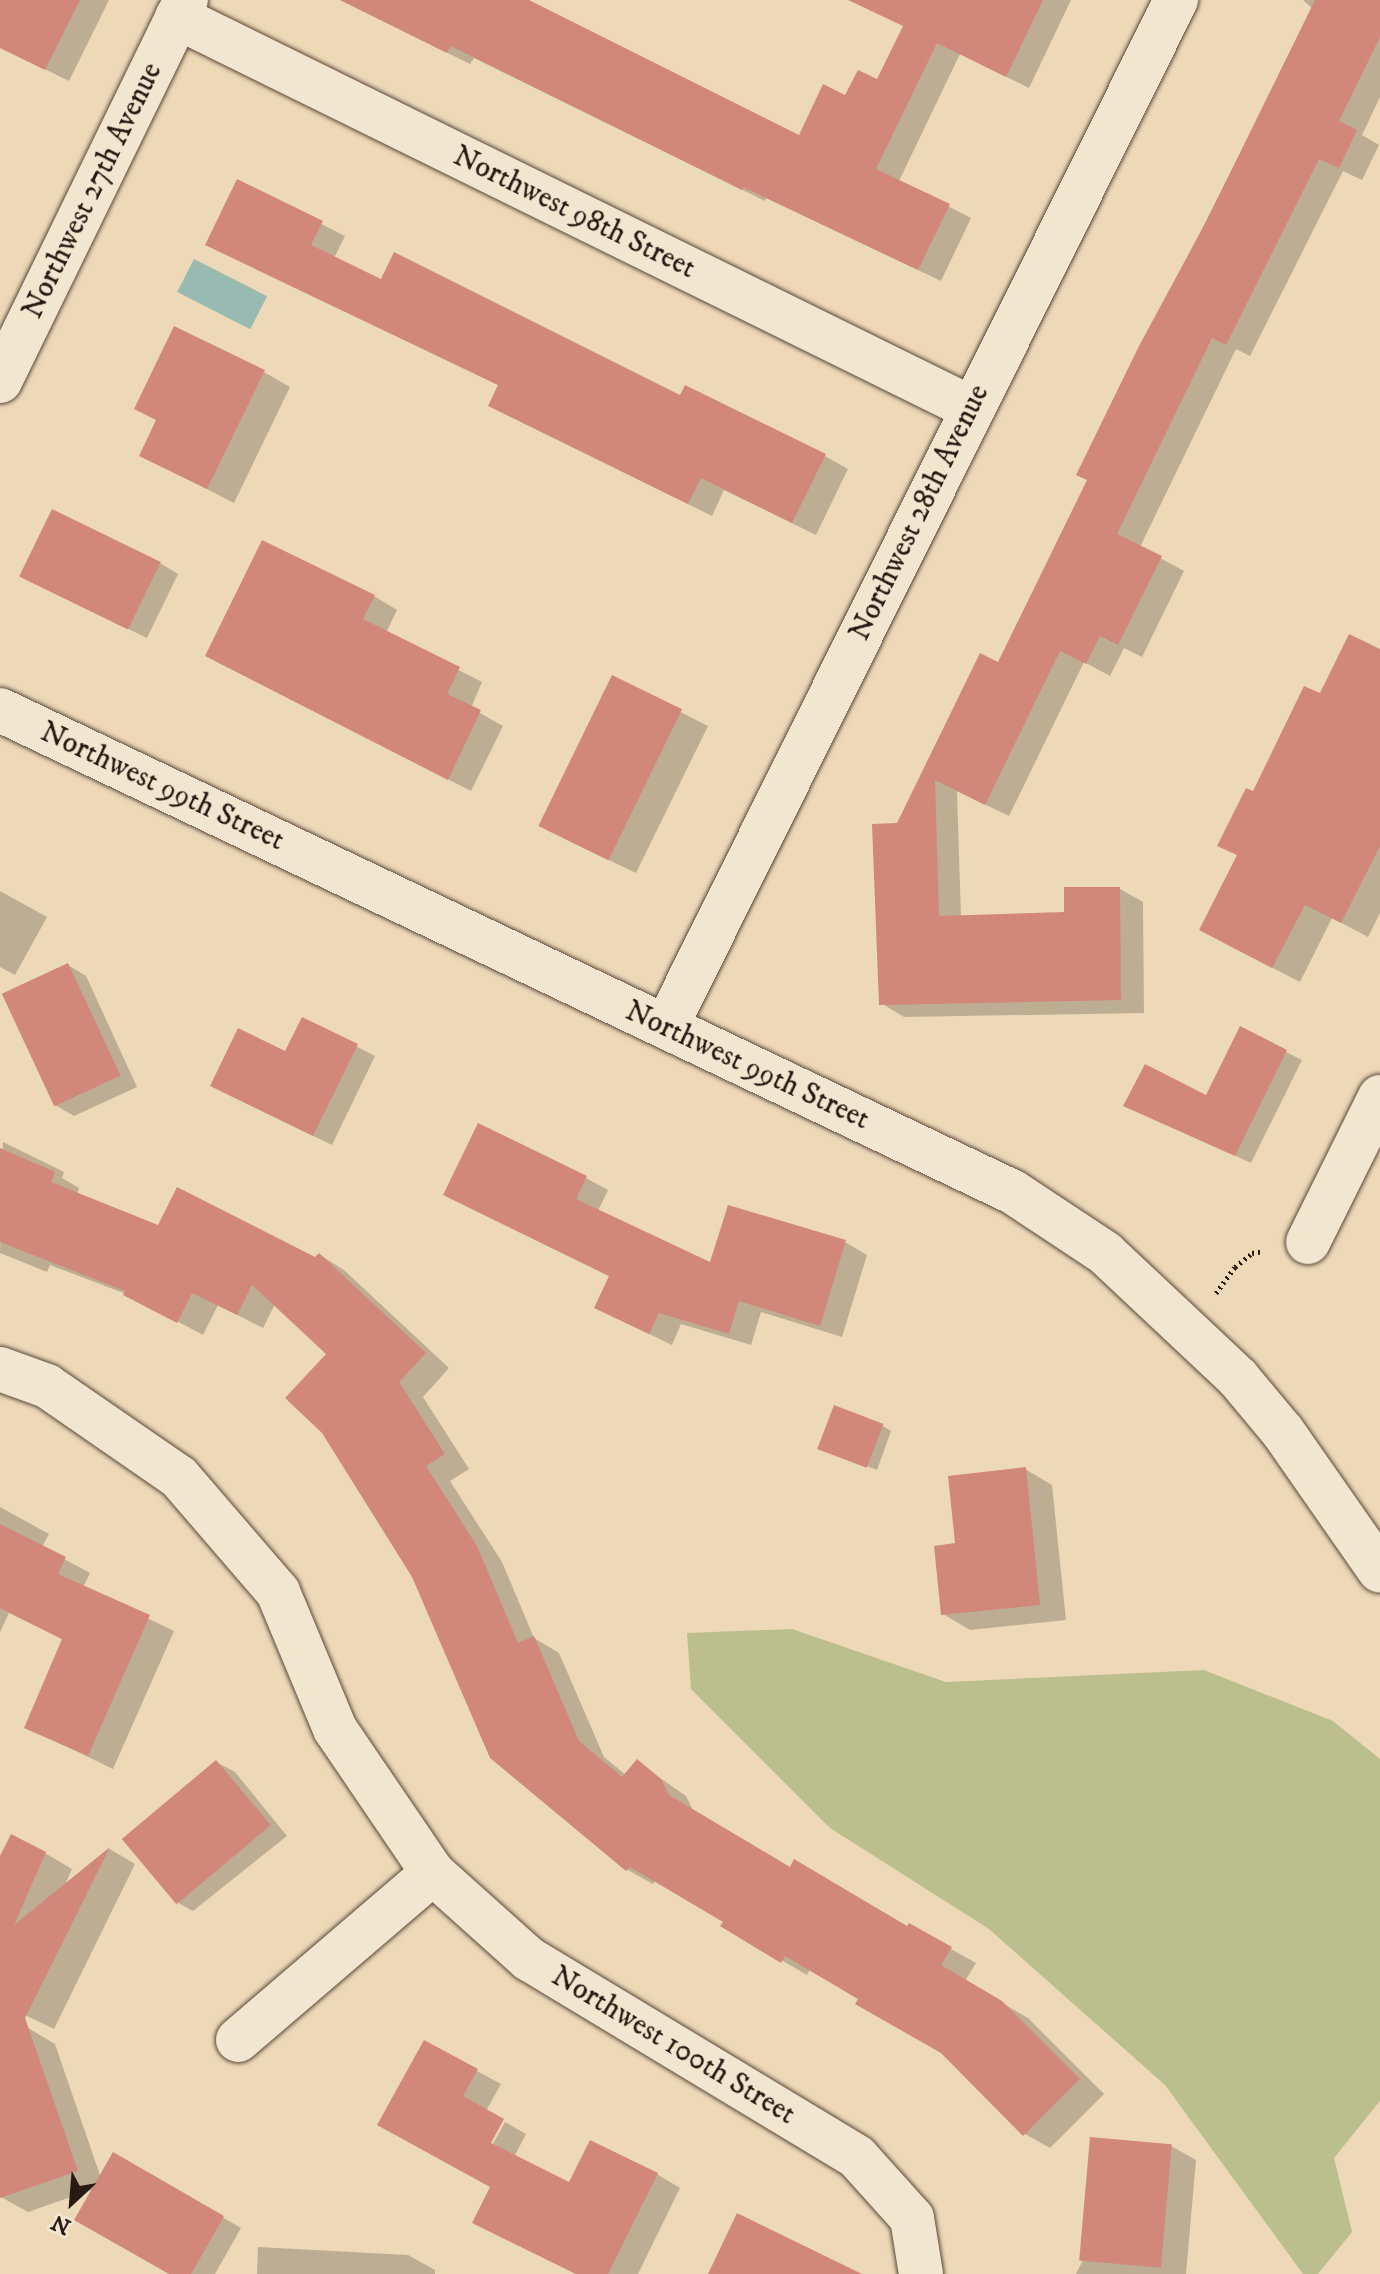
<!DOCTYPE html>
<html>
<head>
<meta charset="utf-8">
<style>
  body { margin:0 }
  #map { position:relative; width:1380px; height:2274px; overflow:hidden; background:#edd9b7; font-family:"IM FELL DW Pica",serif }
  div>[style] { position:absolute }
  .green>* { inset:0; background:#babf8d }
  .water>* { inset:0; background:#99bab0; transform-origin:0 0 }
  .shadow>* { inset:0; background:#0003 }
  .building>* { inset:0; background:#d1887b; transform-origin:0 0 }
  .path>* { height:5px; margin-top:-2.5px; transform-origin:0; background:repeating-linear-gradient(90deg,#281913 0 2px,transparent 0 6px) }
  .roads { filter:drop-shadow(0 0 2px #59493c) drop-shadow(0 0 2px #59493c) }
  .street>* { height:44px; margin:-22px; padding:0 22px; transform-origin:22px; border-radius:22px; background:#f3e6d0 }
  .secondary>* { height:44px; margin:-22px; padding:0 22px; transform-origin:22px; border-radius:22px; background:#f3e6d0 }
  span { translate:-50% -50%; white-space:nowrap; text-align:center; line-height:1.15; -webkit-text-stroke:7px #f3e6d0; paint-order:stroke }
  .street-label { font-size:30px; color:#281913 }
  .north { position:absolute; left:32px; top:2162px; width:80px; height:80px; -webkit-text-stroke:6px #f3e6d0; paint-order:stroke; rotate:206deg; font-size:22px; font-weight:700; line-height:32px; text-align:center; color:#281913 }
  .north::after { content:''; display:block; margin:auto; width:28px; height:36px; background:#281913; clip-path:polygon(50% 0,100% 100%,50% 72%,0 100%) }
</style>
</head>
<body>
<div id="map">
  <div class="green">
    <div style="clip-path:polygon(792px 1629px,946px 1682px,1204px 1670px,1333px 1721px,1380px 1759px,1380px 2101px,1334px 2158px,1352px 2232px,1318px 2274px,1303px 2274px,1165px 2085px,989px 1929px,830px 1828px,691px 1689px,687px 1633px)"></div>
  </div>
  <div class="water">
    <div style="left:194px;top:259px;width:82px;height:37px;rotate:27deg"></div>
  </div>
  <div class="shadow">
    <div style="clip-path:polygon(1px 0,109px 0,69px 81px,0 47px)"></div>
    <div style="clip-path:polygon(340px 0,523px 0,800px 137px,846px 98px,878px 81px,918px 0,1071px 0,1029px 88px,960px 54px,899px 181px,971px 218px,941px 281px,766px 198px,765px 201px,474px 58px,470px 64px)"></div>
    <div style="clip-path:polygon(1303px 0,1380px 0,1380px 97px,1362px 135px,1379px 145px,1362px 180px,1343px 171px,1250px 356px,1236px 349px,1140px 547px,1184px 571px,1142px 657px,1124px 648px,1110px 676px,1084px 662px,1009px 816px,957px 791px,961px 917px,1066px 913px,1120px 889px,1143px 902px,1144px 1013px,904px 1017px,881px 1003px,898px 825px,999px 664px,1089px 480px,1078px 474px,1313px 9px)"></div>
    <div style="clip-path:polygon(238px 182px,345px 236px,334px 258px,382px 282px,681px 398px,825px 456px,848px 469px,816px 535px,724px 490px,712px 516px,490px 406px,500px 386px,208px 244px)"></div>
    <div style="clip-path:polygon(264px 372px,290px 387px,234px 503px,141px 455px)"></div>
    <div style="clip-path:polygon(160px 563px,178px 574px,147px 638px,40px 586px)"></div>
    <div style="clip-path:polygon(374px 596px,397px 610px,386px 633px,482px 682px,471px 708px,503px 726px,471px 791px,231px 668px)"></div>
    <div style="clip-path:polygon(1380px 651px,1380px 913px,1368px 937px,1332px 918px,1300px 982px,1228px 945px,1239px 856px,1254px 794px)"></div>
    <div style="clip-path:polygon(613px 678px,708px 726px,636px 873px,567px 840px)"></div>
    <div style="clip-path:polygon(0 891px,47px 917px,15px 975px,0 967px)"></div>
    <div style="clip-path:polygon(68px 965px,86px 976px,137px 1087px,74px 1116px,55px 1105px)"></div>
    <div style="clip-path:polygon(303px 1019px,375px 1056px,332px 1145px,231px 1096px,286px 1054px)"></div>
    <div style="clip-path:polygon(1240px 1029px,1302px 1060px,1251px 1163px,1126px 1105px,1207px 1098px)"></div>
    <div style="clip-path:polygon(3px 1142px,64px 1172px,62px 1178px,79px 1188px,77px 1195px,159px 1228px,316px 1259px,320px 1255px,344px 1270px,449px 1368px,423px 1397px,469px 1469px,450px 1481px,502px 1562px,534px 1638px,559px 1653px,604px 1757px,626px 1775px,637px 1762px,686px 1796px,694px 1812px,791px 1870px,908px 1928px,910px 1926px,976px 1963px,965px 1981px,1028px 2018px,1104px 2094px,1050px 2148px,1025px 2134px,942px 2052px,810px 1969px,807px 1975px,723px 1926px,726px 1921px,656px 1880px,653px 1884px,628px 1870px,491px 1757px,329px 1354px,275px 1304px,263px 1328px,218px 1305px,203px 1335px,126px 1294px,50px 1265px,47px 1272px,0 1253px)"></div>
    <div style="clip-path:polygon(586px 1178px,608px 1190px,598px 1211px,712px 1265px,845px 1242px,867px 1255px,842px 1337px,761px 1312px,751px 1345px,681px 1324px,672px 1345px,618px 1319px,611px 1277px,468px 1207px)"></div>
    <div style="clip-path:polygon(883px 1426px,891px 1431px,877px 1470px,820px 1448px)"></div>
    <div style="clip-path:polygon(1025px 1469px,1052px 1485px,1066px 1620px,970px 1630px,943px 1614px,957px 1545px)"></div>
    <div style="clip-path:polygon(0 1507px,49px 1534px,42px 1547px,90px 1573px,83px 1587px,174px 1631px,113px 1769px,26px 1727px,64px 1640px,9px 1613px,0 1632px)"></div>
    <div style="clip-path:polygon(216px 1762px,235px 1772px,287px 1836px,193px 1911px,175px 1901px)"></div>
    <div style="clip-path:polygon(110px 1849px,135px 1864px,54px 2029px,0 2003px,0 1860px,45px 1853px,72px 1869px,64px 1887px)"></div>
    <div style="clip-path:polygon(28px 2028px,55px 2044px,101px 2178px,114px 2155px,241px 2228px,215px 2274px,173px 2274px,94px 2189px,28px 2212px,1px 2197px,0 2038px)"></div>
    <div style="clip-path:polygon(425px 2043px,501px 2084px,486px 2111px,484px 2151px,488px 2153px,505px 2122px,526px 2134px,514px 2157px,570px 2184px,657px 2174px,680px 2188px,638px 2274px,576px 2274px,475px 2223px,493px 2186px)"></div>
    <div style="clip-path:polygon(1092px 2139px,1171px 2146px,1196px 2160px,1186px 2274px,1076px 2274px,1082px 2262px)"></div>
    <div style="clip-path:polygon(258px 2247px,408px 2255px,435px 2270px,435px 2274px,257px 2274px)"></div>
  </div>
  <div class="building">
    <div style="clip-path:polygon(0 0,80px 0,45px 70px,0 48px)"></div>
    <div style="clip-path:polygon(340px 0,529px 0,799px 135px,823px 84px,845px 95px,858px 70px,877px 79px,903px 26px,848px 0,1043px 0,1006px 77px,937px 43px,876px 169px,950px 204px,918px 270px,743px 187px,742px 190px,451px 46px,447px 53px)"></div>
    <div style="clip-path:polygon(1315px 0,1380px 0,1380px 37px,1339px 121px,1357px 130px,1339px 168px,1319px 159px,1226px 345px,1212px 338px,1117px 534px,1162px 556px,1118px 645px,1100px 636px,1086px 664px,1060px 651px,985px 805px,935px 780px,939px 916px,1064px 912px,1064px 887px,1120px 887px,1121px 1000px,879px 1005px,872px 824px,897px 823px,980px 653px,998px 662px,1087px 480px,1076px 475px,1139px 346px,1207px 220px)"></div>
    <div style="clip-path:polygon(237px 179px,323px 221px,311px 245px,381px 279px,394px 252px,680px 395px,685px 385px,826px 454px,792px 523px,701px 478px,688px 504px,488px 406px,498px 385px,205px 245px)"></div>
    <div style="clip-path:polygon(174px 326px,265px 370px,207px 489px,139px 456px,156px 420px,134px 409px)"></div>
    <div style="left:52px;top:509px;width:121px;height:75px;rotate:26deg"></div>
    <div style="clip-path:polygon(262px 540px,375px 595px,363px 619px,460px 667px,447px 694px,481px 710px,448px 780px,205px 656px)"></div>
    <div style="clip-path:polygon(1349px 634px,1380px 649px,1380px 846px,1341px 923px,1305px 905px,1272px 968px,1199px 930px,1237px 855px,1217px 846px,1246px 788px,1253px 791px,1304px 686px,1320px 693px)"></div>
    <div style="left:612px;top:675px;width:78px;height:168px;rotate:26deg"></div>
    <div style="left:68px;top:963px;width:124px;height:73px;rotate:65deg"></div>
    <div style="clip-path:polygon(302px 1017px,358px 1044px,313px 1136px,210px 1086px,238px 1028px,285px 1051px)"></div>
    <div style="clip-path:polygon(1240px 1026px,1287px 1050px,1235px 1156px,1123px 1106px,1145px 1064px,1206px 1095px)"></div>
    <div style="clip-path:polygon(478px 1123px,587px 1176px,576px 1199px,710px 1262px,728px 1205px,846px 1240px,820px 1326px,739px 1301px,729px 1334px,659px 1313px,649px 1334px,594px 1308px,609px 1276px,443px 1195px)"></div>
    <div style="clip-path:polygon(0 1148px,55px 1172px,51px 1182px,158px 1225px,177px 1187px,315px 1257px,319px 1253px,426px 1353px,399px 1382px,445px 1454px,426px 1466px,477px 1546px,518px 1643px,534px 1636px,579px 1741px,622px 1777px,637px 1759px,661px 1779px,669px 1795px,790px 1867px,794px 1859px,907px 1926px,909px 1923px,952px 1947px,941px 1965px,1002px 2001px,1080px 2079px,1023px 2136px,941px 2053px,855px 2004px,858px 1999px,785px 1956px,781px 1963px,720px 1926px,723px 1922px,630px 1867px,626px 1871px,490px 1758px,412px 1577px,322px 1433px,285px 1398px,326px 1354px,252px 1285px,237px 1315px,192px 1293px,177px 1323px,123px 1295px,125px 1291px,0 1242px)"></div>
    <div style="left:834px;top:1405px;width:53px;height:47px;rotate:21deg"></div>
    <div style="clip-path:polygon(1026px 1467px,1040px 1605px,941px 1615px,934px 1546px,955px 1543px,948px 1476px)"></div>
    <div style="clip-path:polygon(0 1524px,66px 1557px,58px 1574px,150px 1615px,88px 1756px,24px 1728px,62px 1639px,0 1608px)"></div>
    <div style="left:216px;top:1760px;width:85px;height:123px;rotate:50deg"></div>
    <div style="clip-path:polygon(11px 1834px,46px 1852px,14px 1925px,110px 1847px,25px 2018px,78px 2171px,0 2198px,0 1856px)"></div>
    <div style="clip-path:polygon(424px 2040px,478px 2069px,463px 2096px,504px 2119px,491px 2143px,569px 2182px,590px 2140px,658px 2173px,608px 2274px,576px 2274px,472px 2223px,490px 2187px,377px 2125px)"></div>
    <div style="left:1090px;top:2137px;width:82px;height:124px;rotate:5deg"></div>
    <div style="clip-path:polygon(113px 2152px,224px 2216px,191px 2274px,169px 2274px,74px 2220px)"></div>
    <div style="clip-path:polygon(737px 2213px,862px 2274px,708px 2274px)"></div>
  </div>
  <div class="path">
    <div style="left:1216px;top:1293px;width:32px;rotate:-54deg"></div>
    <div style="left:1235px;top:1267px;width:22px;rotate:-39deg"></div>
    <div style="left:1252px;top:1253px;width:11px;rotate:-10deg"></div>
  </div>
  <div class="roads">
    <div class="street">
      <div style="left:177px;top:17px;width:885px;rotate:26.22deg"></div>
      <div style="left:0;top:381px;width:424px;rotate:-64deg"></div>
      <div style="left:666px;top:1027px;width:1147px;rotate:-63.59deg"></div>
      <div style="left:1308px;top:1242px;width:162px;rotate:-63.6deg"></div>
      <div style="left:0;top:1369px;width:50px;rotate:19.9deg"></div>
      <div style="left:47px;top:1386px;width:160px;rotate:34.6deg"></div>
      <div style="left:179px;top:1477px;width:152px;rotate:49.3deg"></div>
      <div style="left:278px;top:1592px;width:148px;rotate:67.4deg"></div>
      <div style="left:335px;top:1729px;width:174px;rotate:55.8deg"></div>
      <div style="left:238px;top:2040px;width:257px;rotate:-40.6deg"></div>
      <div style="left:433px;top:1873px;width:129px;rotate:41.9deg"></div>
      <div style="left:529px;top:1959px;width:383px;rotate:31.1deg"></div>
      <div style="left:857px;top:2157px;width:82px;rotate:48deg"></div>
      <div style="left:912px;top:2218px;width:57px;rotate:80.9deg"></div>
    </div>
    <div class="secondary">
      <div style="left:0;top:710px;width:1122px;rotate:25.45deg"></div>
      <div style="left:1013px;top:1192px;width:110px;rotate:33.5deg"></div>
      <div style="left:1105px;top:1253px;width:183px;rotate:43.2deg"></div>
      <div style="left:1238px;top:1378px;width:70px;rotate:50.2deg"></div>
      <div style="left:1283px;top:1432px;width:169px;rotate:55.1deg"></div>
    </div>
  </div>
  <div class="street-label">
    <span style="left:93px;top:191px;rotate:-64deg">Northwest 27th Avenue</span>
    <span style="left:574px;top:213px;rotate:26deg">Northwest 98th Street</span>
    <span style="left:920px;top:513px;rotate:-64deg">Northwest 28th Avenue</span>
    <span style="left:162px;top:787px;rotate:25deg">Northwest 99th Street</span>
    <span style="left:747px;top:1066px;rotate:25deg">Northwest 99th Street</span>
    <span style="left:673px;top:2046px;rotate:31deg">Northwest 100th Street</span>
  </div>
  <div class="north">N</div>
</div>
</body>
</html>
